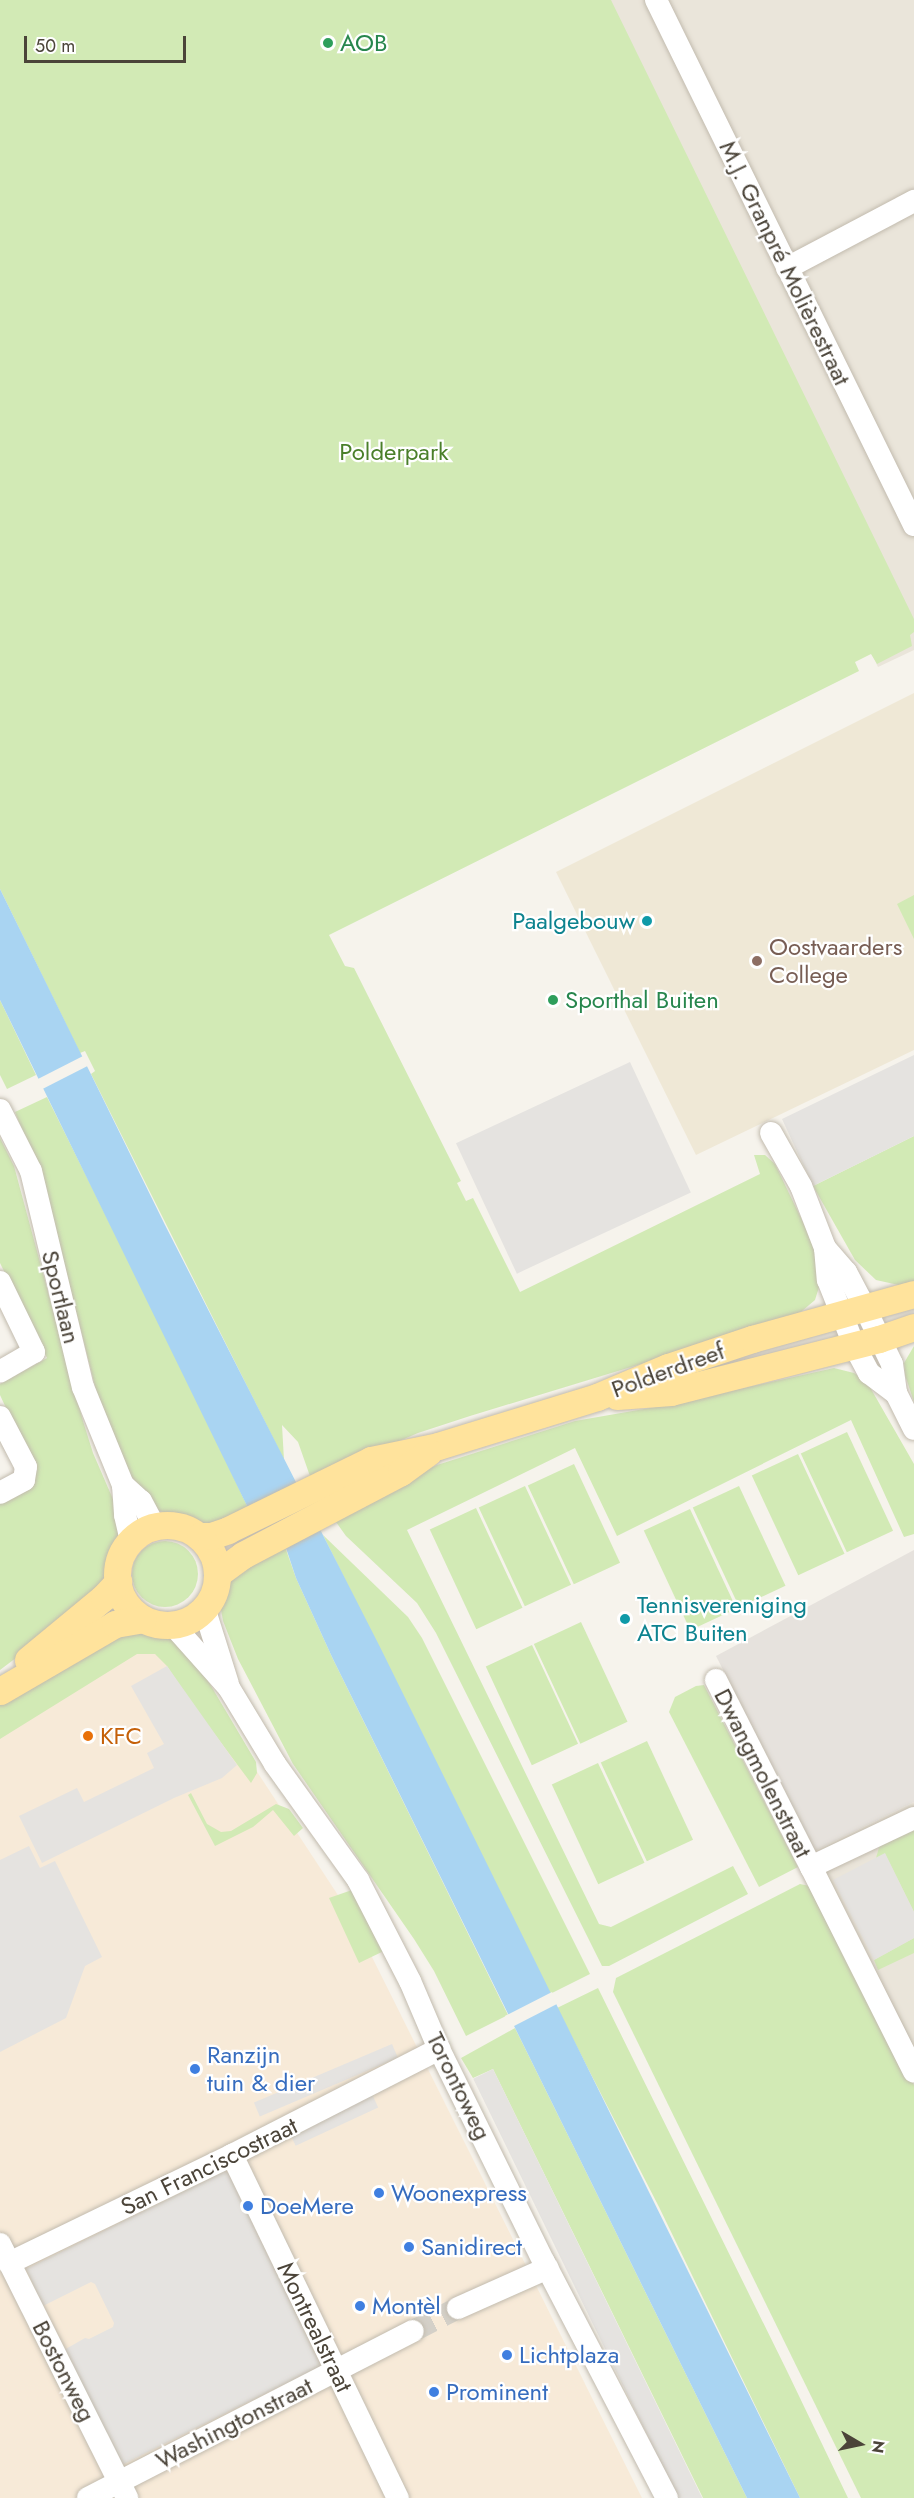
<!DOCTYPE html>
<html>
<head>
<meta charset="utf-8">
<style>
  body { margin:0 }
  #map { position:relative; width:914px; height:2498px; overflow:hidden; background:#f6f3ec; font-family:Jost,sans-serif }
  div>[style] { position:absolute }
  .residential>* { inset:0; background:#eae5da }
  .commercial>* { inset:0; background:#f7ead8 }
  .industrial>* { inset:0; background:#e6e2dd }
  .education>* { inset:0; background:#efe8d6 }
  .green>* { inset:0; background:#d2eab5; transform-origin:0 0 }
  .round { border-radius:50% }
  .parking>* { inset:0; background:#e5e3e0; transform-origin:0 0 }
  .water>* { inset:0; background:#a9d4f2 }
  .pier>* { inset:0; background:#f6f3ec; transform-origin:0 0 }
  .minor-tunnel>* { height:22px; margin-top:-11px; transform-origin:0; background:repeating-linear-gradient(90deg,#d4d0c8 0 22px,transparent 0 33px) }
  .roads { filter:drop-shadow(0 0 2px #c2bbae) drop-shadow(0 0 2px #c2bbae) }
  .minor>* { height:22px; margin:-11px; padding:0 11px; transform-origin:11px; border-radius:11px; background:#fff }
  .major>* { height:27px; margin:-13.5px; padding:0 13.5px; transform-origin:13.5px; border-radius:13.5px; background:#ffe39c }
  .major>.ring { margin:-13.5px; padding:0; box-sizing:content-box; background:none; border:27px solid #ffe39c; border-radius:50% }
  .dots>* { width:16px; height:16px; translate:-50% -50%; box-sizing:border-box; border:3px solid #fff; border-radius:50% }
  span { translate:-50% -50%; white-space:nowrap; text-align:center; line-height:1.15; -webkit-text-stroke:4.5px #fff; paint-order:stroke }
  .leisure-label { font-size:24px; color:#27864d }
  .left { translate:0 -50%; text-align:left }
  .street-label { font-size:24px; color:#4b4439 }
  .park-label { font-size:24px; color:#4a7f2a }
  .culture-label { font-size:24px; color:#0d838f }
  .right { translate:-100% -50%; text-align:right }
  .education-label { font-size:24px; color:#785e54 }
  .food-label { font-size:24px; color:#c56008 }
  .shop-label { font-size:24px; color:#366cbe }
  .north { position:absolute; left:830px; top:2414px; width:60px; height:60px; -webkit-text-stroke:4px #fff; paint-order:stroke; rotate:99deg; font-size:16px; font-weight:700; line-height:24px; text-align:center; color:#4b4439 }
  .north::after { content:''; display:block; margin:auto; width:21px; height:27px; background:#4b4439; clip-path:polygon(50% 0,100% 100%,50% 72%,0 100%) }
  .scale { position:absolute; left:24px; top:36px; width:162px; height:27px; box-sizing:border-box; border:3px solid #4b4439; border-top:0; padding-left:8px; font-size:18px; line-height:21px; white-space:nowrap; color:#4b4439; -webkit-text-stroke:4px #fff; paint-order:stroke }
</style>
</head>
<body>
<div id="map">
  <div class="residential">
    <div style="clip-path:polygon(562px 0,914px 0,914px 650px,878px 667px)"></div>
    <div style="clip-path:polygon(914px 1802px,914px 2066px,815px 1851px)"></div>
  </div>
  <div class="commercial">
    <div style="clip-path:polygon(168px 1636px,351px 1915px,642px 2498px,0 2498px,0 1734px,112px 1664px)"></div>
  </div>
  <div class="industrial">
    <div style="clip-path:polygon(914px 1550px,914px 1802px,815px 1851px,716px 1656px)"></div>
  </div>
  <div class="education">
    <div style="clip-path:polygon(914px 693px,914px 1050px,696px 1155px,556px 872px)"></div>
  </div>
  <div class="green">
    <div style="clip-path:polygon(0 0,611px 0,914px 619px,914px 632px,910px 635px,912px 646px,877px 664px,871px 654px,855px 662px,859px 671px,329px 935px,345px 966px,354px 968px,461px 1181px,457px 1183px,466px 1201px,473px 1198px,520px 1292px,760px 1174px,754px 1155px,765px 1155px,775px 1164px,815px 1247px,820px 1284px,815px 1300px,802px 1311px,782px 1321px,470px 1416px,418px 1433px,311px 1479px,298px 1442px,282px 1425px,284px 1460px,91px 1074px,95px 1071px,85px 1051px,80px 1053px,0 889px)"></div>
    <div style="clip-path:polygon(914px 895px,914px 939px,897px 904px)"></div>
    <div style="clip-path:polygon(0 1000px,36px 1075px,7px 1089px,0 1075px)"></div>
    <div style="clip-path:polygon(47px 1097px,194px 1393px,249px 1510px,206px 1526px,190px 1523px,155px 1509px,124px 1467px,100px 1406px,44px 1184px,15px 1112px)"></div>
    <div style="clip-path:polygon(914px 1136px,914px 1283px,903px 1286px,876px 1280px,855px 1260px,813px 1186px)"></div>
    <div style="clip-path:polygon(0 1138px,14px 1166px,83px 1421px,93px 1453px,119px 1513px,124px 1536px,111px 1563px,110px 1576px,86px 1605px,0 1670px,0 1504px,31px 1485px,36px 1473px,0 1395px,0 1384px,47px 1358px,0 1263px)"></div>
    <div style="clip-path:polygon(914px 1346px,914px 1402px,905px 1375px,904px 1363px)"></div>
    <div style="clip-path:polygon(834px 1368px,854px 1373px,867px 1382px,914px 1464px,914px 1534px,904px 1537px,851px 1420px,617px 1536px,575px 1448px,407px 1530px,599px 1924px,611px 1927px,733px 1866px,748px 1894px,609px 1966px,602px 1966px,436px 1633px,417px 1603px,346px 1536px,331px 1515px,437px 1465px,575px 1421px,667px 1405px)"></div>
    <div style="left:847px;top:1432px;width:109px;height:51px;rotate:65deg"></div>
    <div style="left:798px;top:1454px;width:110px;height:51px;rotate:65deg"></div>
    <div style="left:574px;top:1464px;width:109px;height:51px;rotate:65deg"></div>
    <div style="left:525px;top:1486px;width:109px;height:51px;rotate:65deg"></div>
    <div style="left:739px;top:1486px;width:110px;height:51px;rotate:65deg"></div>
    <div style="left:476px;top:1508px;width:110px;height:51px;rotate:65deg"></div>
    <div style="left:690px;top:1509px;width:110px;height:51px;rotate:65deg"></div>
    <div style="clip-path:polygon(323px 1535px,408px 1617px,422px 1638px,590px 1974px,550px 1994px)"></div>
    <div class="round" style="left:132px;top:1541px;width:66px;height:66px"></div>
    <div style="clip-path:polygon(283px 1541px,296px 1578px,332px 1657px,508px 2015px,466px 2036px,434px 1971px,414px 1939px,293px 1764px,238px 1659px,223px 1621px,220px 1604px,225px 1580px)"></div>
    <div style="left:581px;top:1622px;width:110px;height:52px;rotate:65deg"></div>
    <div style="clip-path:polygon(142px 1629px,177px 1638px,194px 1657px,256px 1762px,257px 1773px,251px 1783px,190px 1701px,167px 1666px,155px 1654px,137px 1654px,0 1739px,0 1703px,111px 1634px)"></div>
    <div style="left:532px;top:1645px;width:109px;height:51px;rotate:65deg"></div>
    <div style="clip-path:polygon(704px 1685px,798px 1867px,759px 1887px,669px 1712px,675px 1697px,696px 1686px)"></div>
    <div style="left:647px;top:1741px;width:109px;height:51px;rotate:65deg"></div>
    <div style="left:598px;top:1763px;width:110px;height:51px;rotate:65deg"></div>
    <div style="clip-path:polygon(191px 1793px,207px 1824px,221px 1832px,231px 1831px,276px 1804px,289px 1809px,303px 1828px,294px 1836px,273px 1810px,253px 1827px,215px 1846px,188px 1795px)"></div>
    <div style="clip-path:polygon(914px 1827px,914px 1912px,885px 1854px,876px 1858px,880px 1844px)"></div>
    <div style="clip-path:polygon(800px 1884px,814px 1887px,914px 2085px,914px 2498px,861px 2498px,613px 1992px,616px 1978px)"></div>
    <div style="clip-path:polygon(352px 1890px,388px 1949px,359px 1963px,329px 1898px)"></div>
    <div style="clip-path:polygon(914px 1938px,914px 1953px,878px 1970px,874px 1960px)"></div>
    <div style="clip-path:polygon(598px 1988px,787px 2371px,848px 2498px,800px 2498px,659px 2207px,557px 2008px)"></div>
    <div style="clip-path:polygon(515px 2028px,747px 2498px,703px 2498px,493px 2069px,473px 2078px,461px 2058px)"></div>
  </div>
  <div class="parking">
    <div style="clip-path:polygon(914px 1055px,914px 1136px,813px 1186px,782px 1119px)"></div>
    <div style="left:630px;top:1062px;width:144px;height:192px;rotate:65deg"></div>
    <div style="clip-path:polygon(167px 1666px,237px 1765px,222px 1778px,174px 1798px,42px 1863px,19px 1816px,77px 1788px,84px 1802px,154px 1768px,147px 1753px,164px 1744px,131px 1686px)"></div>
    <div style="clip-path:polygon(29px 1846px,40px 1868px,55px 1861px,102px 1957px,85px 1966px,66px 2018px,0 2052px,0 1860px)"></div>
    <div style="clip-path:polygon(885px 1853px,914px 1912px,914px 1938px,874px 1960px,833px 1880px)"></div>
    <div style="left:392px;top:2044px;width:15px;height:150px;rotate:67deg"></div>
    <div style="left:493px;top:2069px;width:478px;height:22px;rotate:64deg"></div>
    <div style="left:371px;top:2092px;width:17px;height:91px;rotate:65deg"></div>
    <div style="clip-path:polygon(225px 2171px,229px 2174px,321px 2366px,122px 2465px,64px 2350px,85px 2338px,89px 2339px,113px 2327px,114px 2323px,95px 2284px,91px 2282px,43px 2306px,26px 2269px)"></div>
  </div>
  <div class="water">
    <div style="clip-path:polygon(0 889px,165px 1225px,380px 1647px,800px 2498px,747px 2498px,332px 1657px,296px 1578px,286px 1548px,273px 1522px,249px 1510px,0 1000px)"></div>
  </div>
  <div class="pier">
    <div style="left:85px;top:1055px;width:11px;height:55px;rotate:63deg"></div>
    <div style="left:552px;top:1992px;width:13px;height:53px;rotate:63deg"></div>
  </div>
  <div class="minor-tunnel">
    <div style="left:413px;top:2331px;width:51px;rotate:-27.1deg"></div>
  </div>
  <div class="roads">
    <div class="minor">
      <div style="left:656px;top:0;width:585px;rotate:63.83deg"></div>
      <div style="left:787px;top:268px;width:144px;rotate:-27.8deg"></div>
      <div style="left:0;top:1110px;width:68px;rotate:63.1deg"></div>
      <div style="left:31px;top:1171px;width:222px;rotate:76.5deg"></div>
      <div style="left:83px;top:1387px;width:106px;rotate:67.8deg"></div>
      <div style="left:123px;top:1485px;width:30px;rotate:86deg"></div>
      <div style="left:125px;top:1515px;width:27px;rotate:77deg"></div>
      <div style="left:771px;top:1133px;width:61px;rotate:60.5deg"></div>
      <div style="left:801px;top:1186px;width:66px;rotate:68.8deg"></div>
      <div style="left:825px;top:1248px;width:32px;rotate:85deg"></div>
      <div style="left:828px;top:1280px;width:70px;rotate:68.2deg"></div>
      <div style="left:854px;top:1345px;width:32px;rotate:62deg"></div>
      <div style="left:869px;top:1373px;width:34px;rotate:37deg"></div>
      <div style="left:825px;top:1248px;width:32px;rotate:49deg"></div>
      <div style="left:846px;top:1272px;width:38px;rotate:62deg"></div>
      <div style="left:864px;top:1306px;width:64px;rotate:64.2deg"></div>
      <div style="left:892px;top:1364px;width:29px;rotate:82deg"></div>
      <div style="left:896px;top:1393px;width:40px;rotate:63.4deg"></div>
      <div style="left:0;top:1282px;width:78px;rotate:64.1deg"></div>
      <div style="left:34px;top:1352px;width:39px;rotate:150deg"></div>
      <div style="left:0;top:1417px;width:56px;rotate:62.5deg"></div>
      <div style="left:26px;top:1467px;width:13px;rotate:99deg"></div>
      <div style="left:24px;top:1480px;width:27px;rotate:152deg"></div>
      <div style="left:123px;top:1485px;width:24px;rotate:42deg"></div>
      <div style="left:141px;top:1501px;width:30px;rotate:62deg"></div>
      <div style="left:206px;top:1606px;width:11px;rotate:85deg"></div>
      <div style="left:207px;top:1617px;width:70px;rotate:72.6deg"></div>
      <div style="left:172px;top:1624px;width:86px;rotate:48.3deg"></div>
      <div style="left:229px;top:1688px;width:89px;rotate:58.8deg"></div>
      <div style="left:275px;top:1764px;width:143px;rotate:54.4deg"></div>
      <div style="left:358px;top:1880px;width:114px;rotate:62.8deg"></div>
      <div style="left:410px;top:1981px;width:74px;rotate:66.9deg"></div>
      <div style="left:439px;top:2049px;width:237px;rotate:63.8deg"></div>
      <div style="left:544px;top:2262px;width:266px;rotate:62.5deg"></div>
      <div style="left:716px;top:1680px;width:210px;rotate:63.1deg"></div>
      <div style="left:914px;top:1818px;width:114px;rotate:154.6deg"></div>
      <div style="left:811px;top:1867px;width:229px;rotate:63.3deg"></div>
      <div style="left:232px;top:2155px;width:381px;rotate:64.2deg"></div>
      <div style="left:0;top:2244px;width:284px;rotate:63.4deg"></div>
      <div style="left:9px;top:2263px;width:248px;rotate:-25.8deg"></div>
      <div style="left:232px;top:2155px;width:233px;rotate:-27.1deg"></div>
      <div style="left:458px;top:2308px;width:98px;rotate:-24deg"></div>
      <div style="left:88px;top:2498px;width:365px;rotate:-27.2deg"></div>
    </div>
    <div class="major">
      <div style="left:617px;top:1396px;width:54px;rotate:-4.2deg"></div>
      <div style="left:671px;top:1392px;width:215px;rotate:-14.3deg"></div>
      <div style="left:879px;top:1339px;width:37px;rotate:-19deg"></div>
      <div class="ring" style="left:117px;top:1525px;width:73px;height:73px"></div>
      <div style="left:200px;top:1536px;width:11px"></div>
      <div style="left:211px;top:1536px;width:18px;rotate:-19deg"></div>
      <div style="left:228px;top:1530px;width:159px;rotate:-26.1deg"></div>
      <div style="left:371px;top:1460px;width:68px;rotate:-11.8deg"></div>
      <div style="left:438px;top:1446px;width:166px;rotate:-17.1deg"></div>
      <div style="left:597px;top:1397px;width:77px;rotate:-22.9deg"></div>
      <div style="left:668px;top:1367px;width:89px;rotate:-18.4deg"></div>
      <div style="left:752px;top:1339px;width:168px;rotate:-15.5deg"></div>
      <div style="left:217px;top:1574px;width:32px;rotate:-36deg"></div>
      <div style="left:243px;top:1555px;width:178px;rotate:-27.7deg"></div>
      <div style="left:401px;top:1472px;width:34px;rotate:-36deg"></div>
      <div style="left:28px;top:1660px;width:99px;rotate:-39.7deg"></div>
      <div style="left:104px;top:1597px;width:21px;rotate:-47deg"></div>
      <div style="left:0;top:1691px;width:133px;rotate:-30.2deg"></div>
      <div style="left:115px;top:1624px;width:28px;rotate:-10deg"></div>
    </div>
  </div>
  <div class="dots">
    <div style="left:328px;top:43px;background:#2e9e5b"></div>
    <div style="left:647px;top:921px;background:#0f9aa8"></div>
    <div style="left:757px;top:961px;background:#8d6e63"></div>
    <div style="left:553px;top:1000px;background:#2e9e5b"></div>
    <div style="left:625px;top:1619px;background:#0f9aa8"></div>
    <div style="left:88px;top:1736px;background:#e8710a"></div>
    <div style="left:195px;top:2069px;background:#3f7fe0"></div>
    <div style="left:379px;top:2193px;background:#3f7fe0"></div>
    <div style="left:248px;top:2206px;background:#3f7fe0"></div>
    <div style="left:409px;top:2247px;background:#3f7fe0"></div>
    <div style="left:360px;top:2306px;background:#3f7fe0"></div>
    <div style="left:507px;top:2355px;background:#3f7fe0"></div>
    <div style="left:434px;top:2392px;background:#3f7fe0"></div>
  </div>
  <div class="leisure-label">
    <span class="left" style="left:340px;top:43px">AOB</span>
    <span class="left" style="left:565px;top:1000px">Sporthal Buiten</span>
  </div>
  <div class="street-label">
    <span style="left:785px;top:263px;rotate:64deg">M.J. Granpré Molièrestraat</span>
    <span style="left:61px;top:1297px;rotate:76deg">Sportlaan</span>
    <span style="left:668px;top:1370px;rotate:-20deg">Polderdreef</span>
    <span style="left:763px;top:1773px;rotate:63deg">Dwangmolenstraat</span>
    <span style="left:459px;top:2086px;rotate:64deg">Torontoweg</span>
    <span style="left:209px;top:2166px;rotate:-26deg">San Franciscostraat</span>
    <span style="left:315px;top:2327px;rotate:64deg">Montrealstraat</span>
    <span style="left:64px;top:2371px;rotate:63deg">Bostonweg</span>
    <span style="left:234px;top:2423px;rotate:-27deg">Washingtonstraat</span>
  </div>
  <div class="park-label">
    <span style="left:394px;top:452px">Polderpark</span>
  </div>
  <div class="culture-label">
    <span class="right" style="left:635px;top:921px">Paalgebouw</span>
    <span class="left" style="left:637px;top:1619px">Tennisvereniging<br>ATC Buiten</span>
  </div>
  <div class="education-label">
    <span class="left" style="left:769px;top:961px">Oostvaarders<br>College</span>
  </div>
  <div class="food-label">
    <span class="left" style="left:100px;top:1736px">KFC</span>
  </div>
  <div class="shop-label">
    <span class="left" style="left:207px;top:2069px">Ranzijn<br>tuin &amp; dier</span>
    <span class="left" style="left:391px;top:2193px">Woonexpress</span>
    <span class="left" style="left:260px;top:2206px">DoeMere</span>
    <span class="left" style="left:421px;top:2247px">Sanidirect</span>
    <span class="left" style="left:372px;top:2306px">Montèl</span>
    <span class="left" style="left:519px;top:2355px">Lichtplaza</span>
    <span class="left" style="left:446px;top:2392px">Prominent</span>
  </div>
  <div class="north">N</div>
  <div class="scale">50 m</div>
</div>
</body>
</html>
